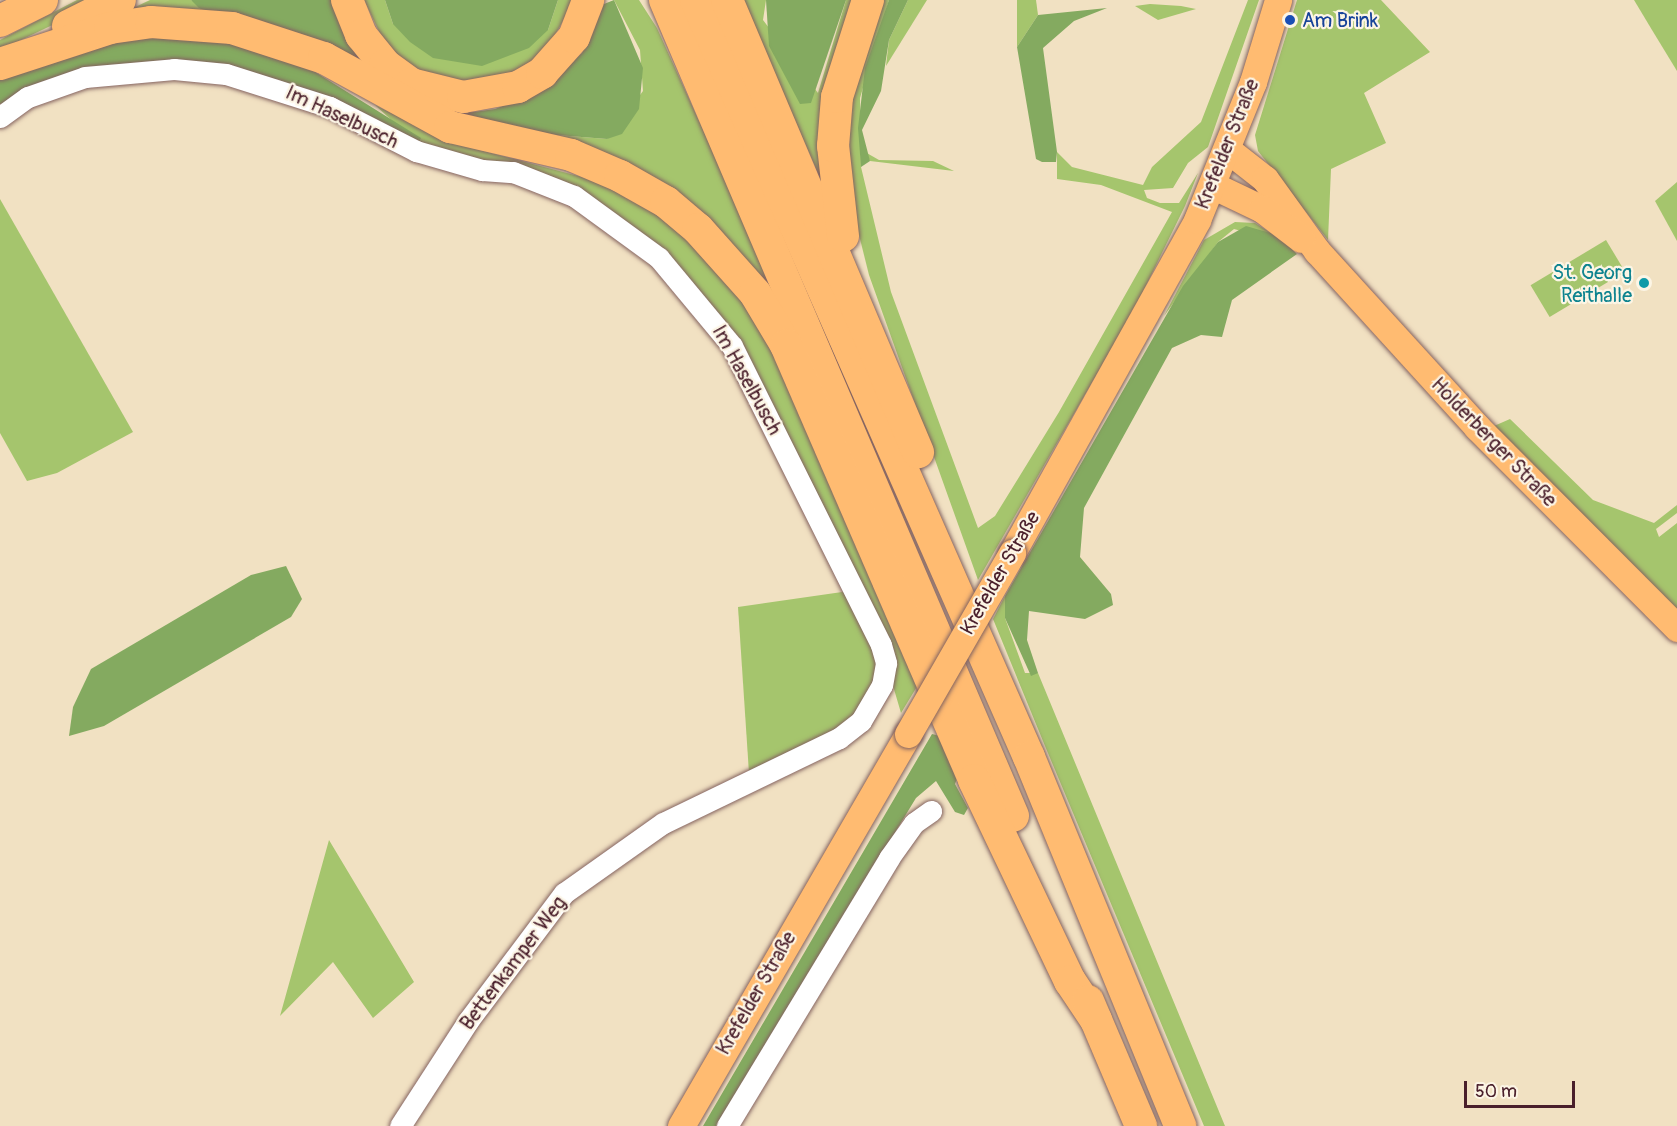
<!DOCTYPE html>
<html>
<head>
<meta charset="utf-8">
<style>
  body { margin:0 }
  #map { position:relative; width:1677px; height:1126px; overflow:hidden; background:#f1e1c2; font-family:Pangolin,sans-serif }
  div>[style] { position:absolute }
  .green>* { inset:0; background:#a5c56d; transform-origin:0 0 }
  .forest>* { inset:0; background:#84aa60 }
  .roads { filter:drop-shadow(0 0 2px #846360) drop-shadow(0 0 2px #846360) }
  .minor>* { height:21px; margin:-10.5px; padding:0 10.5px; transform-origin:10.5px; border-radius:10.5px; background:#fff }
  .major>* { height:27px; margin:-13.5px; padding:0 13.5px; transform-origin:13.5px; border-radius:13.5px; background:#ffbb71 }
  .highway>* { height:32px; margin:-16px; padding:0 16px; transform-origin:16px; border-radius:16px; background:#ffbb71 }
  .bridges { filter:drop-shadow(0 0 2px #846360) drop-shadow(0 0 2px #846360) }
  .major-bridge>* { height:27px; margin:-13.5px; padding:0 13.5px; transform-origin:13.5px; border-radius:13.5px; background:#ffbb71 }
  .dots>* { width:16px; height:16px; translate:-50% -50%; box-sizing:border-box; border:3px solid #fcf5e5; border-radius:50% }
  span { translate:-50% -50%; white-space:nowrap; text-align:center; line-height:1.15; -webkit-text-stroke:4.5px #fcf5e5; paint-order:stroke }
  .transit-label { font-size:20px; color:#164399 }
  .left { translate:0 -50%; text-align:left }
  .street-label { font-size:20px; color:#4a1f2b }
  .culture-label { font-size:20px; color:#0d838f }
  .right { translate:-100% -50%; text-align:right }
  .scale { position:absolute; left:1464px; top:1081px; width:111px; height:27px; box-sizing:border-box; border:3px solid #4a1f2b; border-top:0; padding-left:8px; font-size:18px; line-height:21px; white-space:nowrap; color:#4a1f2b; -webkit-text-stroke:4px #fcf5e5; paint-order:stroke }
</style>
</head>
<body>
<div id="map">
  <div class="green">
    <div style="clip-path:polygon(77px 0,105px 0,0 50px,0 40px)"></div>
    <div style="clip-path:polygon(150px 0,191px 0,211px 11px,108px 20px)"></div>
    <div style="clip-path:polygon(364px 0,385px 0,393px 24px,548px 30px,558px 0,575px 0,544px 54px,503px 78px,475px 83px,430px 76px,407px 63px,385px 44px)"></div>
    <div style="clip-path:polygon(614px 0,639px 0,657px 28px,792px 327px,733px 256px,544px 134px,607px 139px,643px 91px,640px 50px)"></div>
    <div style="clip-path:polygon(742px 0,766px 0,763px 20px,818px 93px,846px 0,861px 0,829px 198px)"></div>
    <div style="clip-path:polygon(882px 0,889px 0,860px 98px,861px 167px,891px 292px,978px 528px,995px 516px,1059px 412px,1172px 212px,1101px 185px,1057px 179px,1057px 152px,1072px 167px,1143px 185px,1152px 167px,1201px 122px,1248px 0,1259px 0,1208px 147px,1188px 163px,1173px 188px,1144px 190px,1147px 198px,1160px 203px,1179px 203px,1198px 173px,1185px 206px,1135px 308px,978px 580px,869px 275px,850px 199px,849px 108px)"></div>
    <div style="clip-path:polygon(908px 0,927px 0,886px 66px,889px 40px)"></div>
    <div style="clip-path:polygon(1017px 0,1036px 0,1038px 15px,1017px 47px)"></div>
    <div style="clip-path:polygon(1297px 0,1381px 0,1430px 52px,1364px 93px,1386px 143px,1331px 169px,1328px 240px,1258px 151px,1255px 135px)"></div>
    <div style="clip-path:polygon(1634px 0,1677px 0,1677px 71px,1652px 30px)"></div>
    <div style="clip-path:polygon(1150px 4px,1181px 6px,1196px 9px,1158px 20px,1135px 6px)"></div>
    <div style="clip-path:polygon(375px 105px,453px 143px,605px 183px,654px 210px,725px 273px,772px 345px,921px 680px,901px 713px,891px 679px,723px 323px,588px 199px,425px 151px)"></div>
    <div style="clip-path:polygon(865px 152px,879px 160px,933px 161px,954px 171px,870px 161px)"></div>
    <div style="clip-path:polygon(1677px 182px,1677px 241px,1655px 201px)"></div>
    <div style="clip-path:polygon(0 199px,133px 432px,57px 473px,27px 481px,0 433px)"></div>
    <div style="clip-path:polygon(1235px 222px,1255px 223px,1288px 244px,1234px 229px,1218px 242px,1164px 316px,1204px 240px)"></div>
    <div style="left:1606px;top:240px;width:37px;height:88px;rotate:59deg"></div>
    <div style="clip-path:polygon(1510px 419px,1593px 500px,1654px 523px,1677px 505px,1677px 513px,1656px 529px,1659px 537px,1677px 523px,1677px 616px,1494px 426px)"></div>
    <div style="clip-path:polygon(849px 591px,880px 665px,858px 718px,749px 773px,738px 607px)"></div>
    <div style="clip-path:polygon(1005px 596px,1005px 618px,1025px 673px,1038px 673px,1225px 1126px,1204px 1126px,1045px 746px,993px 619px)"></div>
    <div style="clip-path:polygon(329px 840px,414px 982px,373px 1018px,333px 962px,280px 1016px)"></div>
  </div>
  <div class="forest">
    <div style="clip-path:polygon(191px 0,339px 0,401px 86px,199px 8px)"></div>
    <div style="clip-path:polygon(385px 0,558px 0,548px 30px,529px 48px,482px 66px,433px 58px,410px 42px,393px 24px)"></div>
    <div style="clip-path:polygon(614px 0,643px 68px,639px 109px,622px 134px,607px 139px,544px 134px,459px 114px,495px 109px,540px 91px,582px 53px,599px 6px)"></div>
    <div style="clip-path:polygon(766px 0,846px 0,811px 103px,800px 104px,769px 46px)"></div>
    <div style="clip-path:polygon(889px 0,908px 0,889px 40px,881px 91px,862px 130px,870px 161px,861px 167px,858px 128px,865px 68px)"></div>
    <div style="clip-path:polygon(1107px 8px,1074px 21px,1043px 48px,1057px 152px,1056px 162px,1042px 162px,1036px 159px,1017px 47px,1038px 15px)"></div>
    <div style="clip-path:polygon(162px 36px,214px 39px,296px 60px,421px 138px,418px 143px,279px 80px,198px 63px,0 104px,0 76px,107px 41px)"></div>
    <div style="clip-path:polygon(1246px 226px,1277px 235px,1297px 254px,1232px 300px,1222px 337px,1201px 335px,1172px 348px,1084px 508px,1080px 557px,1111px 594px,1113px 605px,1085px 619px,1029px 611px,1027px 640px,1038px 673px,1031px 676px,1005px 618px,1005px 596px,1183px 286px,1218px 242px)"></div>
    <div style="clip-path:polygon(286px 566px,302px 599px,291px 617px,104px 726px,69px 736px,73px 707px,91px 669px,251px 575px)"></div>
    <div style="clip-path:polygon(932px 734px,944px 737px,959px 773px,955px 784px,968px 808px,964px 815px,955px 812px,936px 781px,916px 798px,716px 1126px,703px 1126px)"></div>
  </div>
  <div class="roads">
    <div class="minor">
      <div style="left:0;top:117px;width:34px;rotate:-36deg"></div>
      <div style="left:28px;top:97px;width:60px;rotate:-19.3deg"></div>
      <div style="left:85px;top:77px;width:89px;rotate:-5.1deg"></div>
      <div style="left:174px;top:69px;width:52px;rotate:5.5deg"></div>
      <div style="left:226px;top:74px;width:109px;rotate:17.6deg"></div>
      <div style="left:330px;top:107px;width:97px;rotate:27.1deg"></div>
      <div style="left:416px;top:151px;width:69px;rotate:16.1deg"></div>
      <div style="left:482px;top:170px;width:31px;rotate:4deg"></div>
      <div style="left:513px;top:172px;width:66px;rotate:21.5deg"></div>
      <div style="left:574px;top:196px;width:105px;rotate:36.1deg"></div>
      <div style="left:659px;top:258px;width:114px;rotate:50.3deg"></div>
      <div style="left:732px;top:346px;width:334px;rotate:63.5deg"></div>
      <div style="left:881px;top:645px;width:19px;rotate:74deg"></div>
      <div style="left:886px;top:663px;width:22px;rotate:100deg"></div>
      <div style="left:882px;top:685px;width:42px;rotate:120.3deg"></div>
      <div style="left:861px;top:721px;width:28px;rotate:142deg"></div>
      <div style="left:839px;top:738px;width:195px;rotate:154.2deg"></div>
      <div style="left:663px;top:823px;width:121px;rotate:144.7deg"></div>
      <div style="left:564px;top:893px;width:160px;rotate:126.9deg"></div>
      <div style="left:468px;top:1021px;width:125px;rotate:122.9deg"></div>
      <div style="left:727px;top:1126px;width:313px;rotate:-58.8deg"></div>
      <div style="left:889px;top:858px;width:43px;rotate:-54.5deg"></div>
      <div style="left:914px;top:823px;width:21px;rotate:-35deg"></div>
    </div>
    <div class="major">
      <div style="left:1228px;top:150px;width:47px;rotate:38.1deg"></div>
      <div style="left:1265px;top:179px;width:89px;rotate:54.2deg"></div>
      <div style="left:1317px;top:251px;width:238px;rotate:47.7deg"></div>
      <div style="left:1477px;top:427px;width:284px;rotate:45.1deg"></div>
      <div style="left:1212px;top:185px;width:55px;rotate:25.6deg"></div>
      <div style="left:1262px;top:209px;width:49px;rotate:37.6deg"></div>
      <div style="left:1012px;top:553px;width:381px;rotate:-60.9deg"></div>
      <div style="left:1197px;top:220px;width:149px;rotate:-67.9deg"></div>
      <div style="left:1253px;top:82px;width:86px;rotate:-73deg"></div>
      <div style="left:681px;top:1126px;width:453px;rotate:-59.9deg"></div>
    </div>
    <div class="highway">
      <div style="left:347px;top:0;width:38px;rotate:68deg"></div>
      <div style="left:361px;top:35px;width:38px;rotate:51deg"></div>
      <div style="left:385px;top:65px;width:32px;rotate:36deg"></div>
      <div style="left:411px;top:84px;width:54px;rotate:14deg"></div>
      <div style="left:463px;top:97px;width:56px;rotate:-10.3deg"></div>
      <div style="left:518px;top:87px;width:28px;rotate:-30deg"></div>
      <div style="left:542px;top:73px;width:48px;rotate:-48.4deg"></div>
      <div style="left:574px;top:37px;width:40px;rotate:-69deg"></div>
      <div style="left:665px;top:0;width:887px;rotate:66.9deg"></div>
      <div style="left:696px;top:0;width:827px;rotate:66.26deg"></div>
      <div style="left:1029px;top:757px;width:399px;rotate:67.7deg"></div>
      <div style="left:727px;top:0;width:491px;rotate:67.1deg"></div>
      <div style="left:0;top:21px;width:47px;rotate:-26.6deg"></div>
      <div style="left:68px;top:26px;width:58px;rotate:-26.6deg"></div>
      <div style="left:0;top:64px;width:116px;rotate:-18.1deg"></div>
      <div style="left:110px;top:28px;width:41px;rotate:-8.3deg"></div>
      <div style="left:151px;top:22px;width:81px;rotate:4.2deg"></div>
      <div style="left:232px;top:28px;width:97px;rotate:18.1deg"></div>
      <div style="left:324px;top:58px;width:144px;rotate:28.7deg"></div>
      <div style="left:450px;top:127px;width:124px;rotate:13deg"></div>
      <div style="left:571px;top:155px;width:53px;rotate:23.2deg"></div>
      <div style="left:620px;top:176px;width:53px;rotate:29.5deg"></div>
      <div style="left:666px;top:202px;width:42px;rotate:40.2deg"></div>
      <div style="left:698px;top:229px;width:86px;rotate:48.3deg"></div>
      <div style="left:755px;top:293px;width:61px;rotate:59.2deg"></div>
      <div style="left:786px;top:345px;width:474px;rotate:66.6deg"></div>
      <div style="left:974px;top:780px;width:223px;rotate:64.5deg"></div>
      <div style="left:1070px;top:981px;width:47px;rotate:56.3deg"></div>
      <div style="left:843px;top:236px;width:91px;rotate:-96.3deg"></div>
      <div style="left:833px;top:146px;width:49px;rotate:-85.3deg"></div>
      <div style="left:837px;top:97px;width:102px;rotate:-72.3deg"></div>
      <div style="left:1088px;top:1001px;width:136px;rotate:67deg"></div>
    </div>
  </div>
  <div class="bridges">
    <div class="major-bridge">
      <div style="left:908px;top:734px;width:209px;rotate:-60.1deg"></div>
    </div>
  </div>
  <div class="dots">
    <div style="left:1290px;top:20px;background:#1a4fb4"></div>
    <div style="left:1644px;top:283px;background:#0f9aa8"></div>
  </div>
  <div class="transit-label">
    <span class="left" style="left:1302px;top:20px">Am Brink</span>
  </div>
  <div class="street-label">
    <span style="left:342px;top:117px;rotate:25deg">Im Haselbusch</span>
    <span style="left:1227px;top:144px;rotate:-68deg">Krefelder Straße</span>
    <span style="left:747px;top:380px;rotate:61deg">Im Haselbusch</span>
    <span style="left:1494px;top:442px;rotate:46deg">Holderberger Straße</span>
    <span style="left:1000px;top:573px;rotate:-60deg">Krefelder Straße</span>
    <span style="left:513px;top:963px;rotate:-53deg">Bettenkamper Weg</span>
    <span style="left:756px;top:993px;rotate:-60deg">Krefelder Straße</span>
  </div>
  <div class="culture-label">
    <span class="right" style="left:1632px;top:284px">St. Georg<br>Reithalle</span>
  </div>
  <div class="scale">50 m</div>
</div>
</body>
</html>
